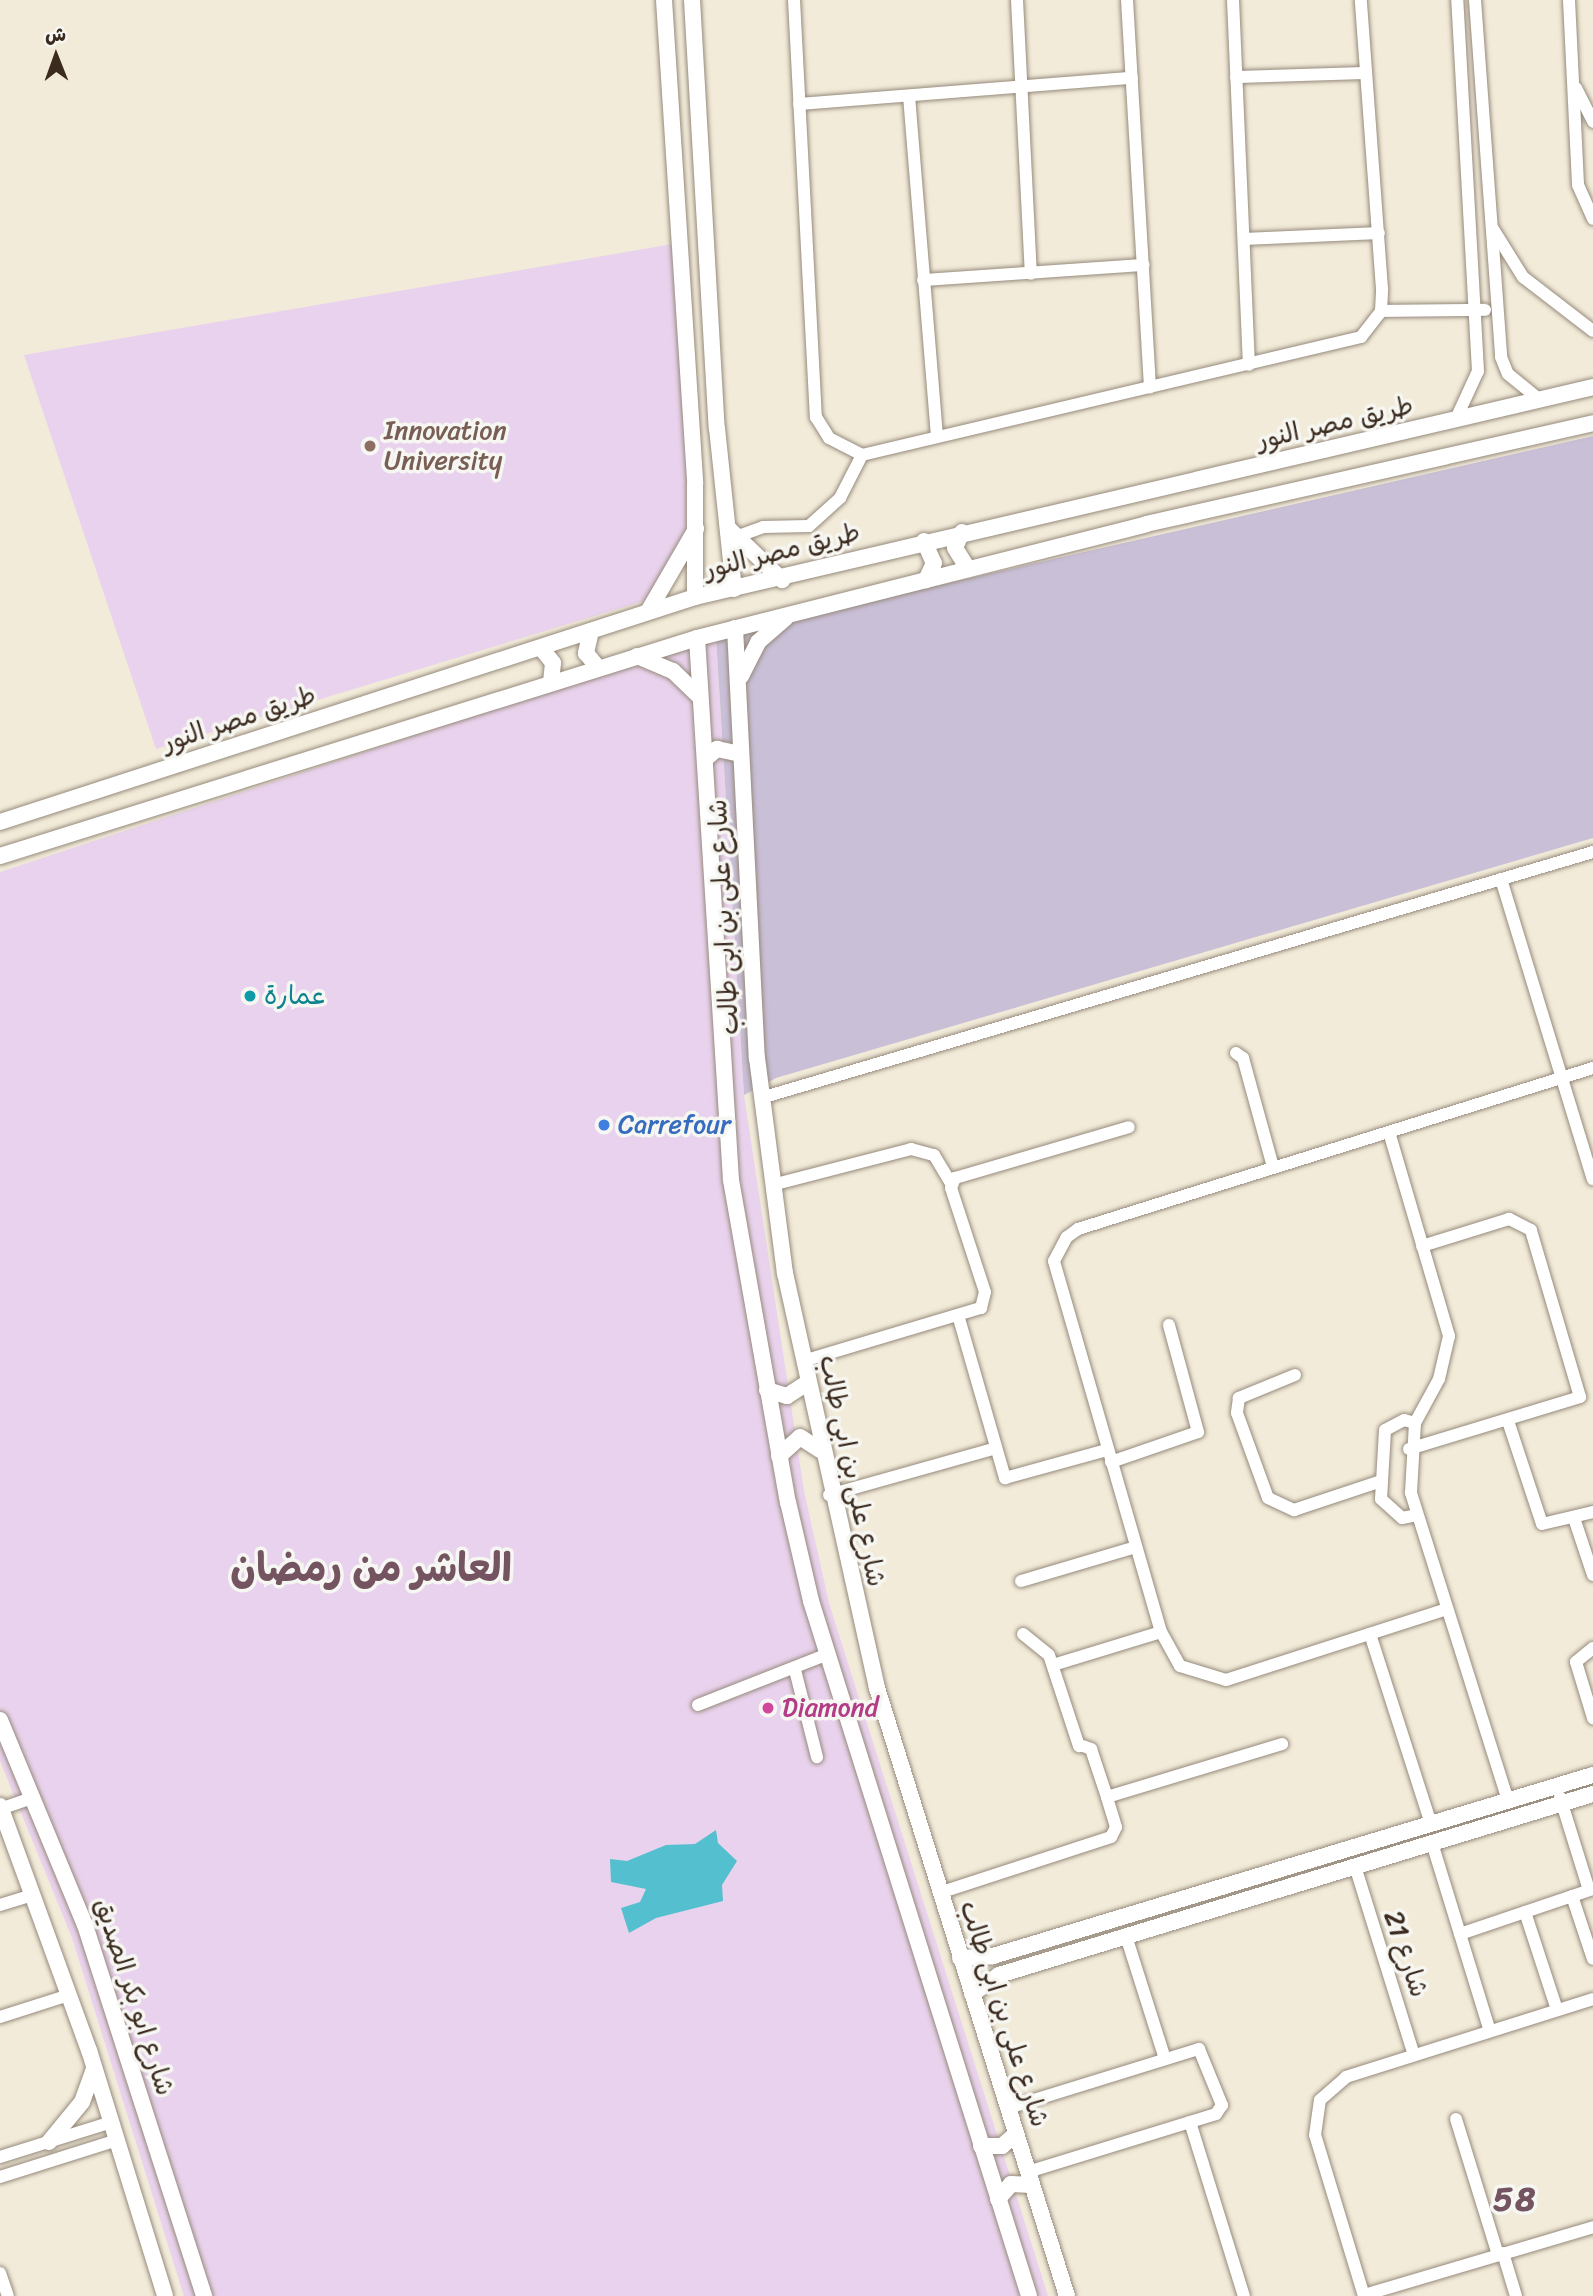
<!DOCTYPE html>
<html>
<head>
<meta charset="utf-8">
<style>
  body { margin:0 }
  #map { position:relative; width:1593px; height:2296px; overflow:hidden; background:#f2ebd9; font-family:Sriracha,"Playpen Sans Arabic",sans-serif }
  div>[style] { position:absolute }
  .built>* { inset:0; background:#e9d2ed }
  .industrial>* { inset:0; background:#c9bfd7 }
  .water>* { inset:0; background:#54bfcf }
  .roads { filter:drop-shadow(0 0 2px #968a7c) drop-shadow(0 0 2px #968a7c) }
  .street>* { height:12px; margin:-6px; padding:0 6px; transform-origin:6px; border-radius:6px; background:#fff }
  .secondary>* { height:16px; margin:-8px; padding:0 8px; transform-origin:8px; border-radius:8px; background:#fff }
  .dots>* { width:19px; height:19px; translate:-50% -50%; box-sizing:border-box; border:4px solid #f6f6f2; border-radius:50% }
  span { translate:-50% -50%; white-space:nowrap; text-align:center; line-height:1.15; -webkit-text-stroke:7px #f6f6f2; paint-order:stroke }
  .street-label { font-size:26px; color:#3b2a1e }
  .education-label { font-size:26px; color:#785e54 }
  .left { translate:0 -50%; text-align:left }
  .culture-label { font-size:26px; color:#0d838f }
  .shop-label { font-size:26px; color:#366cbe }
  .hotel-label { font-size:26px; color:#b23c85 }
  .district-label { font-size:33px; color:#745460; font-weight:700; letter-spacing:2px }
  .town-label { font-size:40px; color:#745460; font-weight:700 }
  .north { position:absolute; left:21px; top:21px; width:70px; height:70px; -webkit-text-stroke:5px #f6f6f2; paint-order:stroke; rotate:359deg; font-size:19px; font-weight:700; line-height:28px; text-align:center; color:#3b2a1e }
  .north::after { content:''; display:block; margin:auto; width:24px; height:32px; background:#3b2a1e; clip-path:polygon(50% 0,100% 100%,50% 72%,0 100%) }
</style>
</head>
<body>
<div id="map">
  <div class="built">
    <div style="clip-path:polygon(673px 244px,691px 537px,644px 601px,156px 749px,24px 355px)"></div>
    <div style="clip-path:polygon(716px 636px,744px 1095px,804px 1491px,829px 1603px,1048px 2296px,184px 2296px,72px 1938px,0 1761px,0 872px)"></div>
  </div>
  <div class="industrial">
    <div style="clip-path:polygon(1593px 436px,1593px 838px,776px 1078px,744px 1095px,716px 636px)"></div>
  </div>
  <div class="water">
    <div style="clip-path:polygon(716px 1830px,718px 1843px,737px 1861px,722px 1885px,723px 1901px,656px 1918px,629px 1933px,621px 1908px,640px 1902px,646px 1889px,611px 1882px,610px 1859px,627px 1861px,666px 1845px,695px 1844px)"></div>
  </div>
  <div class="roads">
    <div class="street">
      <div style="left:794px;top:0;width:418px;rotate:87deg"></div>
      <div style="left:816px;top:417px;width:25px;rotate:58deg"></div>
      <div style="left:829px;top:438px;width:37px;rotate:27deg"></div>
      <div style="left:862px;top:455px;width:513px;rotate:-13.3deg"></div>
      <div style="left:1361px;top:337px;width:33px;rotate:-52deg"></div>
      <div style="left:1381px;top:311px;width:22px;rotate:-87deg"></div>
      <div style="left:1382px;top:289px;width:290px;rotate:-94.2deg"></div>
      <div style="left:1017px;top:0;width:274px;rotate:87.1deg"></div>
      <div style="left:1127px;top:0;width:388px;rotate:86.6deg"></div>
      <div style="left:1233px;top:0;width:365px;rotate:87.5deg"></div>
      <div style="left:1475px;top:0;width:358px;rotate:85.8deg"></div>
      <div style="left:1501px;top:357px;width:18px;rotate:68deg"></div>
      <div style="left:1508px;top:374px;width:41px;rotate:39.1deg"></div>
      <div style="left:1569px;top:0;width:185px;rotate:87.2deg"></div>
      <div style="left:1578px;top:185px;width:37px;rotate:66deg"></div>
      <div style="left:1236px;top:77px;width:130px;rotate:-1.8deg"></div>
      <div style="left:1576px;top:88px;width:38px;rotate:63deg"></div>
      <div style="left:909px;top:96px;width:341px;rotate:85.3deg"></div>
      <div style="left:799px;top:104px;width:334px;rotate:-4.5deg"></div>
      <div style="left:1493px;top:229px;width:57px;rotate:58deg"></div>
      <div style="left:1523px;top:277px;width:88px;rotate:37.6deg"></div>
      <div style="left:1244px;top:239px;width:135px;rotate:-2.5deg"></div>
      <div style="left:923px;top:280px;width:221px;rotate:-3.9deg"></div>
      <div style="left:1381px;top:311px;width:104px;rotate:-0.6deg"></div>
      <div style="left:1455px;top:421px;width:55px;rotate:-65.3deg"></div>
      <div style="left:1478px;top:371px;width:372px;rotate:-93.2deg"></div>
      <div style="left:733px;top:538px;width:32px;rotate:-20deg"></div>
      <div style="left:763px;top:527px;width:46px;rotate:-1.2deg"></div>
      <div style="left:809px;top:526px;width:42px;rotate:-42.1deg"></div>
      <div style="left:840px;top:498px;width:48px;rotate:-62.9deg"></div>
      <div style="left:1501px;top:879px;width:314px;rotate:73deg"></div>
      <div style="left:1236px;top:1053px;width:9px;rotate:36deg"></div>
      <div style="left:1243px;top:1058px;width:113px;rotate:74.6deg"></div>
      <div style="left:761px;top:1098px;width:868px;rotate:-16.47deg"></div>
      <div style="left:1389px;top:1132px;width:213px;rotate:73.6deg"></div>
      <div style="left:1449px;top:1336px;width:44px;rotate:103.1deg"></div>
      <div style="left:1439px;top:1379px;width:50px;rotate:118.6deg"></div>
      <div style="left:1415px;top:1423px;width:70px;rotate:93.3deg"></div>
      <div style="left:1411px;top:1493px;width:323px;rotate:72.5deg"></div>
      <div style="left:772px;top:1185px;width:144px;rotate:-14.5deg"></div>
      <div style="left:911px;top:1149px;width:24px;rotate:15deg"></div>
      <div style="left:934px;top:1155px;width:33px;rotate:59deg"></div>
      <div style="left:958px;top:1315px;width:170px;rotate:73.9deg"></div>
      <div style="left:1005px;top:1478px;width:106px;rotate:-15.4deg"></div>
      <div style="left:803px;top:1361px;width:186px;rotate:-16.6deg"></div>
      <div style="left:981px;top:1308px;width:16px;rotate:-76deg"></div>
      <div style="left:985px;top:1292px;width:109px;rotate:-108.1deg"></div>
      <div style="left:951px;top:1188px;width:11px;rotate:-68deg"></div>
      <div style="left:955px;top:1178px;width:181px;rotate:-16.3deg"></div>
      <div style="left:1295px;top:1375px;width:61px;rotate:157.7deg"></div>
      <div style="left:1239px;top:1398px;width:15px;rotate:98deg"></div>
      <div style="left:1237px;top:1413px;width:90px;rotate:70deg"></div>
      <div style="left:1268px;top:1498px;width:29px;rotate:25deg"></div>
      <div style="left:1294px;top:1510px;width:92px;rotate:-18.4deg"></div>
      <div style="left:1508px;top:1421px;width:108px;rotate:71.7deg"></div>
      <div style="left:1542px;top:1524px;width:52px;rotate:-13.2deg"></div>
      <div style="left:1415px;top:1423px;width:11px;rotate:-165deg"></div>
      <div style="left:1404px;top:1420px;width:21px;rotate:152deg"></div>
      <div style="left:1385px;top:1430px;width:69px;rotate:93.3deg"></div>
      <div style="left:1381px;top:1499px;width:28px;rotate:42deg"></div>
      <div style="left:1402px;top:1518px;width:15px;rotate:-11deg"></div>
      <div style="left:1409px;top:1449px;width:179px;rotate:-16.9deg"></div>
      <div style="left:1580px;top:1397px;width:174px;rotate:-106.4deg"></div>
      <div style="left:1531px;top:1230px;width:25px;rotate:-153deg"></div>
      <div style="left:1509px;top:1219px;width:91px;rotate:162.8deg"></div>
      <div style="left:1111px;top:1462px;width:92px;rotate:-19deg"></div>
      <div style="left:1198px;top:1432px;width:111px;rotate:-105.2deg"></div>
      <div style="left:829px;top:1495px;width:173px;rotate:-15.7deg"></div>
      <div style="left:1574px;top:1518px;width:60px;rotate:71.6deg"></div>
      <div style="left:1021px;top:1581px;width:120px;rotate:-16.5deg"></div>
      <div style="left:1447px;top:1609px;width:232px;rotate:162.2deg"></div>
      <div style="left:1226px;top:1680px;width:48px;rotate:-163.1deg"></div>
      <div style="left:1180px;top:1666px;width:39px;rotate:-119deg"></div>
      <div style="left:1161px;top:1632px;width:386px;rotate:-106.1deg"></div>
      <div style="left:1054px;top:1261px;width:27px;rotate:-62deg"></div>
      <div style="left:1067px;top:1237px;width:14px;rotate:-36deg"></div>
      <div style="left:1078px;top:1229px;width:540px;rotate:-17.36deg"></div>
      <div style="left:1023px;top:1634px;width:33px;rotate:39deg"></div>
      <div style="left:1049px;top:1655px;width:96px;rotate:71.8deg"></div>
      <div style="left:1370px;top:1634px;width:200px;rotate:72.2deg"></div>
      <div style="left:1593px;top:1648px;width:22px;rotate:141deg"></div>
      <div style="left:1576px;top:1662px;width:59px;rotate:73.1deg"></div>
      <div style="left:1053px;top:1665px;width:113px;rotate:-17deg"></div>
      <div style="left:795px;top:1670px;width:90px;rotate:75.8deg"></div>
      <div style="left:698px;top:1705px;width:140px;rotate:-21.4deg"></div>
      <div style="left:1083px;top:1746px;width:9px;rotate:21deg"></div>
      <div style="left:1091px;top:1749px;width:51px;rotate:71.6deg"></div>
      <div style="left:1107px;top:1797px;width:183px;rotate:-16.8deg"></div>
      <div style="left:1560px;top:1797px;width:97px;rotate:72.7deg"></div>
      <div style="left:0;top:1809px;width:36px;rotate:-19deg"></div>
      <div style="left:1432px;top:1843px;width:197px;rotate:72.9deg"></div>
      <div style="left:1355px;top:1866px;width:198px;rotate:72.7deg"></div>
      <div style="left:939px;top:1893px;width:181px;rotate:-18deg"></div>
      <div style="left:1111px;top:1837px;width:11px;rotate:-63deg"></div>
      <div style="left:1116px;top:1827px;width:31px;rotate:-107deg"></div>
      <div style="left:1572px;top:1896px;width:66px;rotate:71.6deg"></div>
      <div style="left:0;top:1905px;width:34px;rotate:-17deg"></div>
      <div style="left:1525px;top:1912px;width:103px;rotate:71.9deg"></div>
      <div style="left:1460px;top:1934px;width:140px;rotate:-18.7deg"></div>
      <div style="left:1126px;top:1936px;width:129px;rotate:72.4deg"></div>
      <div style="left:0;top:2017px;width:72px;rotate:-17.7deg"></div>
      <div style="left:1008px;top:2108px;width:200px;rotate:-17.2deg"></div>
      <div style="left:1199px;top:2049px;width:61px;rotate:67.7deg"></div>
      <div style="left:1222px;top:2105px;width:11px;rotate:124deg"></div>
      <div style="left:1216px;top:2114px;width:197px;rotate:162.9deg"></div>
      <div style="left:1456px;top:2119px;width:142px;rotate:72.8deg"></div>
      <div style="left:1190px;top:2122px;width:182px;rotate:72.8deg"></div>
      <div style="left:0;top:2157px;width:117px;rotate:-17.4deg"></div>
      <div style="left:0;top:2177px;width:123px;rotate:-17.5deg"></div>
      <div style="left:1503px;top:2253px;width:45px;rotate:73.2deg"></div>
      <div style="left:0;top:2273px;width:24px;rotate:71deg"></div>
      <div style="left:1364px;top:2295px;width:239px;rotate:-16.5deg"></div>
      <div style="left:1364px;top:2296px;width:168px;rotate:-106.9deg"></div>
      <div style="left:1315px;top:2135px;width:35px;rotate:-82deg"></div>
      <div style="left:1320px;top:2100px;width:35px;rotate:-41deg"></div>
      <div style="left:1346px;top:2077px;width:259px;rotate:-17.5deg"></div>
    </div>
    <div class="secondary">
      <div style="left:664px;top:0;width:485px;rotate:86.3deg"></div>
      <div style="left:695px;top:484px;width:113px;rotate:90deg"></div>
      <div style="left:692px;top:0;width:429px;rotate:86.7deg"></div>
      <div style="left:717px;top:428px;width:162px;rotate:84deg"></div>
      <div style="left:729px;top:529px;width:74px;rotate:43.9deg"></div>
      <div style="left:962px;top:532px;width:17px;rotate:114deg"></div>
      <div style="left:955px;top:548px;width:25px;rotate:58deg"></div>
      <div style="left:924px;top:541px;width:24px;rotate:66deg"></div>
      <div style="left:934px;top:563px;width:19px;rotate:115deg"></div>
      <div style="left:649px;top:610px;width:94px;rotate:-59.9deg"></div>
      <div style="left:735px;top:628px;width:431px;rotate:87.1deg"></div>
      <div style="left:757px;top:1058px;width:217px;rotate:82.6deg"></div>
      <div style="left:785px;top:1273px;width:425px;rotate:77.5deg"></div>
      <div style="left:877px;top:1688px;width:637px;rotate:72.65deg"></div>
      <div style="left:591px;top:631px;width:23px;rotate:103deg"></div>
      <div style="left:586px;top:653px;width:19px;rotate:51deg"></div>
      <div style="left:697px;top:638px;width:543px;rotate:86.41deg"></div>
      <div style="left:731px;top:1180px;width:327px;rotate:80deg"></div>
      <div style="left:788px;top:1502px;width:102px;rotate:76.9deg"></div>
      <div style="left:811px;top:1601px;width:728px;rotate:72.58deg"></div>
      <div style="left:541px;top:648px;width:19px;rotate:51deg"></div>
      <div style="left:553px;top:663px;width:20px;rotate:96deg"></div>
      <div style="left:637px;top:656px;width:39px;rotate:23deg"></div>
      <div style="left:673px;top:671px;width:37px;rotate:44deg"></div>
      <div style="left:741px;top:676px;width:38px;rotate:-63deg"></div>
      <div style="left:758px;top:642px;width:37px;rotate:-41deg"></div>
      <div style="left:705px;top:759px;width:16px;rotate:-40deg"></div>
      <div style="left:717px;top:749px;width:24px;rotate:12deg"></div>
      <div style="left:0;top:822px;width:731px;rotate:-17.94deg"></div>
      <div style="left:695px;top:597px;width:922px;rotate:-13.16deg"></div>
      <div style="left:0;top:856px;width:730px;rotate:-17.37deg"></div>
      <div style="left:697px;top:638px;width:463px;rotate:-14.2deg"></div>
      <div style="left:1146px;top:524px;width:458px;rotate:-12.7deg"></div>
      <div style="left:767px;top:1390px;width:21px;rotate:17deg"></div>
      <div style="left:787px;top:1396px;width:24px;rotate:-33deg"></div>
      <div style="left:779px;top:1456px;width:28px;rotate:-42deg"></div>
      <div style="left:800px;top:1437px;width:24px;rotate:33deg"></div>
      <div style="left:0;top:1720px;width:222px;rotate:67.5deg"></div>
      <div style="left:85px;top:1925px;width:390px;rotate:72.2deg"></div>
      <div style="left:0;top:1806px;width:260px;rotate:70deg"></div>
      <div style="left:89px;top:2050px;width:257px;rotate:72.8deg"></div>
      <div style="left:960px;top:1958px;width:33px;rotate:-3deg"></div>
      <div style="left:993px;top:1956px;width:627px;rotate:-16.79deg"></div>
      <div style="left:972px;top:1994px;width:33px;rotate:-35deg"></div>
      <div style="left:999px;top:1975px;width:621px;rotate:-16.95deg"></div>
      <div style="left:49px;top:2142px;width:52px;rotate:-50.5deg"></div>
      <div style="left:82px;top:2102px;width:35px;rotate:-70deg"></div>
      <div style="left:981px;top:2146px;width:21px"></div>
      <div style="left:1002px;top:2146px;width:18px;rotate:-41deg"></div>
      <div style="left:998px;top:2199px;width:20px;rotate:-49deg"></div>
      <div style="left:1011px;top:2184px;width:21px;rotate:3deg"></div>
    </div>
  </div>
  <div class="dots">
    <div style="left:370px;top:446px;background:#8d6e63"></div>
    <div style="left:250px;top:996px;background:#0f9aa8"></div>
    <div style="left:604px;top:1125px;background:#3f7fe0"></div>
    <div style="left:768px;top:1708px;background:#d1479c"></div>
  </div>
  <div class="street-label">
    <span style="left:1335px;top:423px;rotate:-13deg">طريق مصر النور</span>
    <span style="left:782px;top:551px;rotate:-14deg">طريق مصر النور</span>
    <span style="left:239px;top:719px;rotate:-18deg">طريق مصر النور</span>
    <span style="left:724px;top:917px;rotate:-93deg">شارع على بن ابى طالب</span>
    <span style="left:852px;top:1471px;rotate:78deg">شارع على بن ابى طالب</span>
    <span style="left:1406px;top:1954px;rotate:72deg">شارع 21</span>
    <span style="left:134px;top:1997px;rotate:72deg">شارع ابو بكر الصديق</span>
    <span style="left:1004px;top:2014px;rotate:72deg">شارع على بن ابى طالب</span>
  </div>
  <div class="education-label">
    <span class="left" style="left:384px;top:446px">Innovation<br>University</span>
  </div>
  <div class="culture-label">
    <span class="left" style="left:264px;top:996px">عمارة</span>
  </div>
  <div class="shop-label">
    <span class="left" style="left:618px;top:1125px">Carrefour</span>
  </div>
  <div class="hotel-label">
    <span class="left" style="left:782px;top:1708px">Diamond</span>
  </div>
  <div class="district-label">
    <span style="left:1515px;top:2200px">58</span>
  </div>
  <div class="town-label">
    <span style="left:371px;top:1568px">العاشر من رمضان</span>
  </div>
  <div class="north">ش</div>
</div>
</body>
</html>
